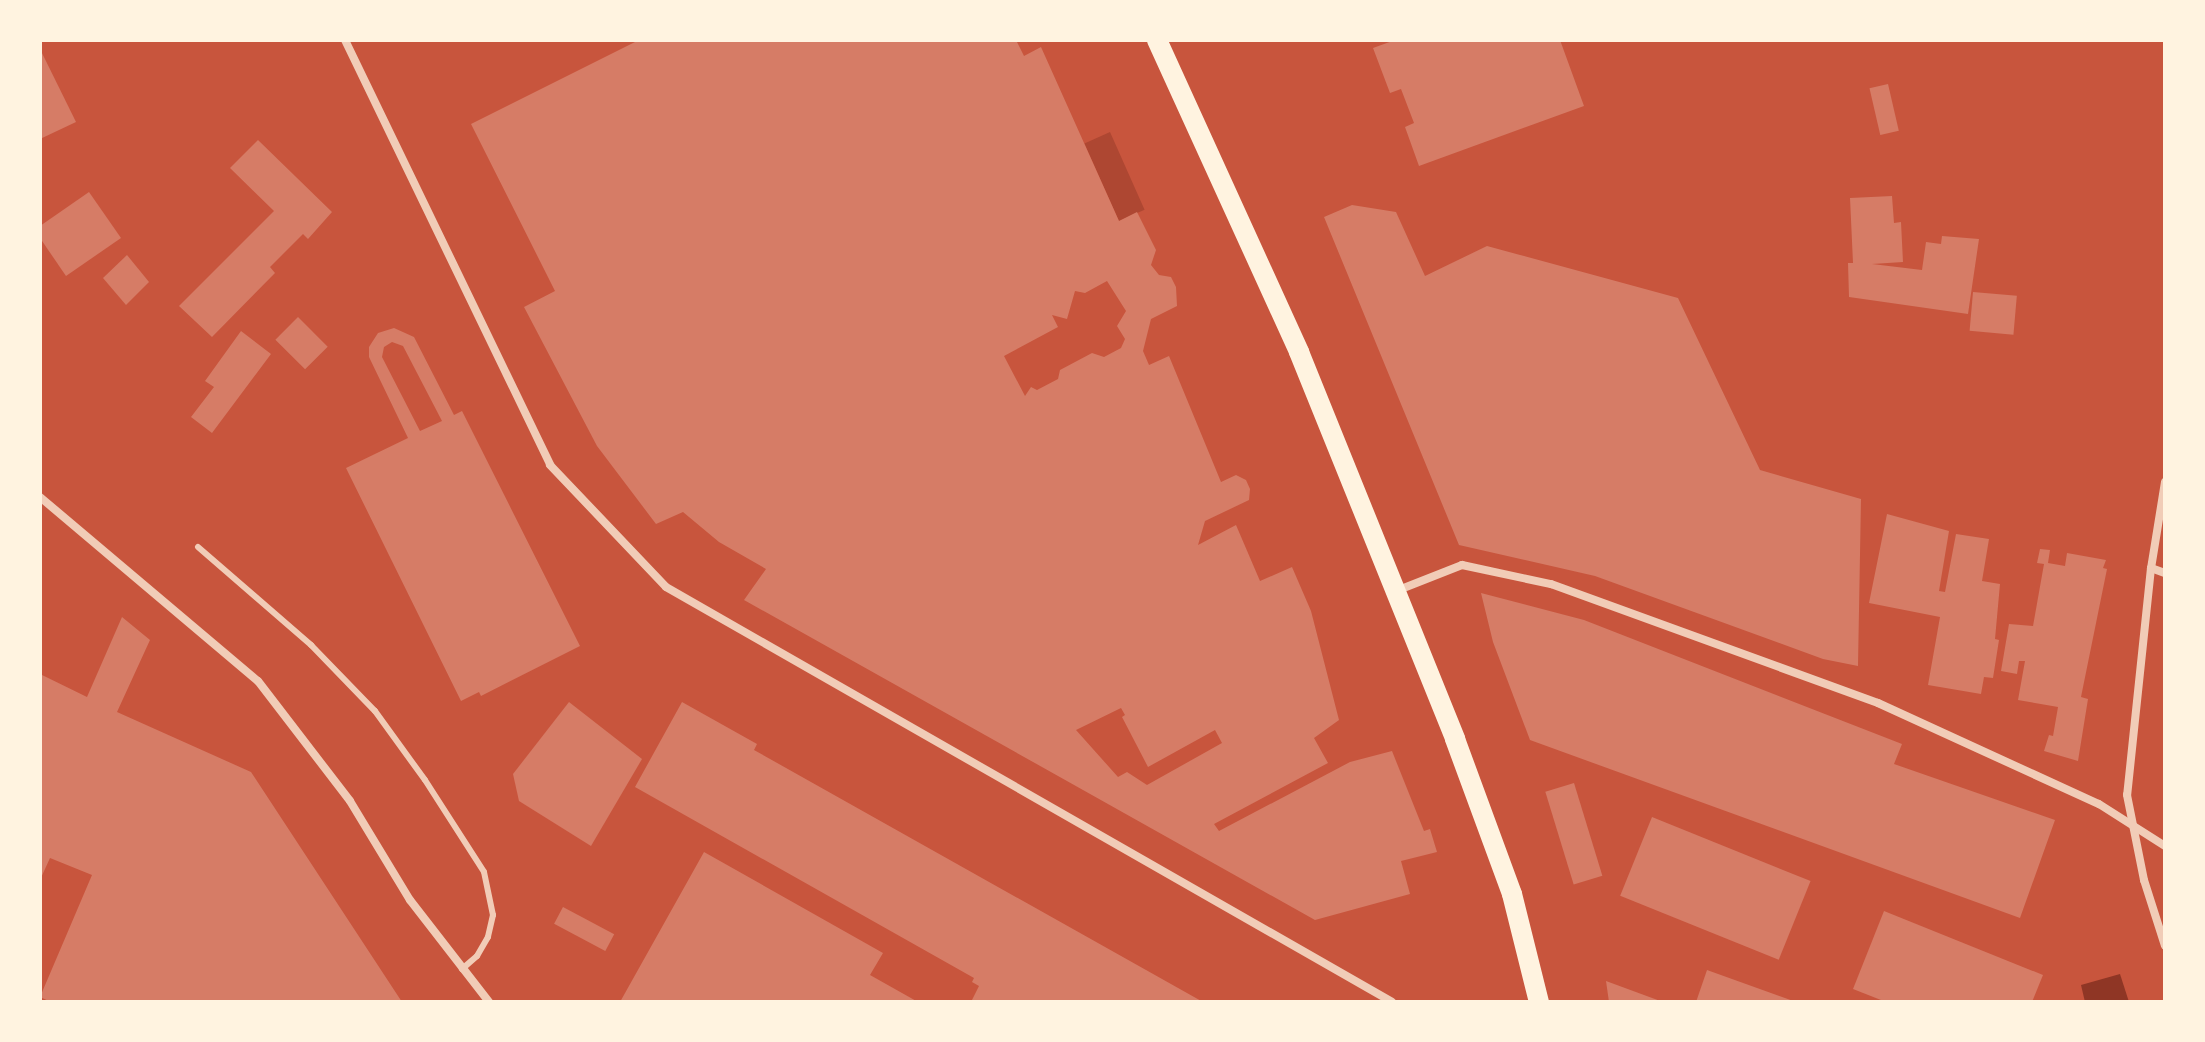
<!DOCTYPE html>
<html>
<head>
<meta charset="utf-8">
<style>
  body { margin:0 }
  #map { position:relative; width:2205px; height:1042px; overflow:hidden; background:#c8553d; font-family:Inter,sans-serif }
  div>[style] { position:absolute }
  .green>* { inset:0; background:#ae4732; transform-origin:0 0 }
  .water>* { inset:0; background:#8f3625 }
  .building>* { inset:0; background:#d67c66; transform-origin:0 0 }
  .service>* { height:6px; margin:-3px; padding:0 3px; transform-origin:3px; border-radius:3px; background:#f1ccb7 }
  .minor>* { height:8px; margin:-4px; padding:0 4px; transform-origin:4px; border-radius:4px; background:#f1ccb7 }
  .primary>* { height:20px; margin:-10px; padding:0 10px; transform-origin:10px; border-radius:10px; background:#fff3e0 }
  span { translate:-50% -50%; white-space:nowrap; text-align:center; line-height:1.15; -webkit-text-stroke:6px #fff3e0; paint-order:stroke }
  .frame { position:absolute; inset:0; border:42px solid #fff3e0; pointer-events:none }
</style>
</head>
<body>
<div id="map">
  <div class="green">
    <div style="left:1110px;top:132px;width:85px;height:28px;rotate:66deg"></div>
  </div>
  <div class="water">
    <div style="clip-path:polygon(2120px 974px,2129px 1002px,2085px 1002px,2081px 985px)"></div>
  </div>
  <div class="building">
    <div style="clip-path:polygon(evenodd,639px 40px,1016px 40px,1024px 56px,1041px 47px,1119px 221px,1137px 212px,1156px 250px,1151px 265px,1159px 275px,1171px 277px,1176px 287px,1177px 306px,1151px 319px,1143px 351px,1149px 365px,1169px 356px,1221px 482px,1236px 475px,1246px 480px,1250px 489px,1249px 500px,1205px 521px,1198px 545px,1236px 525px,1260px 581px,1292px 567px,1311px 611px,1339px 720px,1314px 738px,1328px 763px,1214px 824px,1219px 831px,1350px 762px,1392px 751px,1424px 831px,1430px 829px,1437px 852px,1401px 861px,1410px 894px,1315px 920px,744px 600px,766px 569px,719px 542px,683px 512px,656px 524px,597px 446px,524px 307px,555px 291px,471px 124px,639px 40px,1107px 281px,1126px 311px,1117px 326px,1125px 339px,1121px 348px,1104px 357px,1092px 353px,1060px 370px,1058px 379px,1037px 390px,1031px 387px,1025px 396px,1004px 356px,1058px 327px,1052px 315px,1067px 319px,1075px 291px,1085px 293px,1107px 281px,639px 40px,1121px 708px,1125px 715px,1122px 717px,1148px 767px,1215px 730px,1222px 743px,1147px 785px,1127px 772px,1118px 777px,1076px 730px,1121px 708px)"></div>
    <div style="clip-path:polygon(1395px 40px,1560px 40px,1584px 106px,1419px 166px,1405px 127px,1414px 123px,1401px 89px,1390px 93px,1373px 48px)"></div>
    <div style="clip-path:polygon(40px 49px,76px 122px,40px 139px)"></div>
    <div style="left:1888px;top:84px;width:48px;height:19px;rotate:77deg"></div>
    <div style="clip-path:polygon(258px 140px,332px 212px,308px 239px,303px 234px,270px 267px,275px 273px,212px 337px,179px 306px,274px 211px,230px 168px)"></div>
    <div style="clip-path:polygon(89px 192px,121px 238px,66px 276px,40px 238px,40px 226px)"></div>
    <div style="clip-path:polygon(1892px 196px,1894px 223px,1901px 222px,1903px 262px,1872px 264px,1922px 270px,1926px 242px,1941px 244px,1942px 236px,1979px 239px,1968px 314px,1849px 297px,1848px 263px,1853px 263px,1850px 198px)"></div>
    <div style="clip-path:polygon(1352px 205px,1396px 212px,1425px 276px,1487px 246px,1678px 298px,1760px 470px,1861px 499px,1858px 666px,1823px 659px,1595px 576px,1459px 545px,1324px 217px)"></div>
    <div style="clip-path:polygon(127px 255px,149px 282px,126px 305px,103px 278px)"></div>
    <div style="left:1973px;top:292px;width:44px;height:39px;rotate:5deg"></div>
    <div style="left:298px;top:317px;width:42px;height:32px;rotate:45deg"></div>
    <div style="clip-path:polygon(evenodd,394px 328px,414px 337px,454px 415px,462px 411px,580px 646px,481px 696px,479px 692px,461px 701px,346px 468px,408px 438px,369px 357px,369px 347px,378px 333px,394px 328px,392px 342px,403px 346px,442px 421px,420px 431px,382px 357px,384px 347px,392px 342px)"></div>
    <div style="clip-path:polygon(241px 331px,271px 354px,212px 433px,191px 417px,214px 387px,205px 381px)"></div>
    <div style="clip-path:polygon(1887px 514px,1949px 531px,1939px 591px,1945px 592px,1956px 534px,1989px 539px,1982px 581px,2000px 584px,1995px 639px,1999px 640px,1993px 678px,1984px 677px,1981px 694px,1928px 685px,1940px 617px,1869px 603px)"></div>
    <div style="clip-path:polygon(2040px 549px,2050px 550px,2048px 563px,2065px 566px,2067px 553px,2106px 560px,2103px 568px,2107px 569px,2081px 697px,2088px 699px,2078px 761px,2044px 751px,2049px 735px,2053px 736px,2058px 707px,2018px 700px,2025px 661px,2019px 661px,2017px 674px,2001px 671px,2009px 624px,2033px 626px,2044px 564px,2037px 563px)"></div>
    <div style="clip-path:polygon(1481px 593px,1584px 620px,1902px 744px,1894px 764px,2055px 820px,2020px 918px,1530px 740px,1493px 642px)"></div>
    <div style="clip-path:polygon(122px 617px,150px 640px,117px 712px,251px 772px,402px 1002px,51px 1002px,40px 997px,92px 875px,50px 858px,40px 880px,40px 674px,87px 697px)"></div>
    <div style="clip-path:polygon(569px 702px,642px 759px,591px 846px,519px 801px,513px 774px)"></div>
    <div style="clip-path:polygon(682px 702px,757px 744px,754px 750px,1203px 1002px,971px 1002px,979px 986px,972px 982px,974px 978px,635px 787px)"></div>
    <div style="left:1574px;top:783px;width:97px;height:30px;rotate:73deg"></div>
    <div style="left:1652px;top:817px;width:171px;height:85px;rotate:22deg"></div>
    <div style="clip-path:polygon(704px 852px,883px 953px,870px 975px,918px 1002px,620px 1002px)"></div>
    <div style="left:563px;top:907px;width:58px;height:19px;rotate:28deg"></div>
    <div style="clip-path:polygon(1884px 911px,2043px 975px,2032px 1002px,1886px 1002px,1853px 989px)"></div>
    <div style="clip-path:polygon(1707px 970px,1796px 1002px,1696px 1002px)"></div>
    <div style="clip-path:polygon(1606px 981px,1663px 1002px,1609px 1002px)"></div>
  </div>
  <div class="service">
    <div style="left:198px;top:547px;width:150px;rotate:40.9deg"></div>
    <div style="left:311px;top:645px;width:92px;rotate:45.9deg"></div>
    <div style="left:375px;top:711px;width:85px;rotate:54.1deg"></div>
    <div style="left:425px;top:780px;width:109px;rotate:57.3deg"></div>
    <div style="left:484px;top:872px;width:44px;rotate:78.2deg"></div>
    <div style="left:493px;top:915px;width:23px;rotate:103deg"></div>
    <div style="left:488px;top:937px;width:22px;rotate:120deg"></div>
    <div style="left:477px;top:956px;width:20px;rotate:139deg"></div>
  </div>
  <div class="minor">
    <div style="left:345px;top:40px;width:472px;rotate:64.2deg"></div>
    <div style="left:550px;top:465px;width:168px;rotate:46.4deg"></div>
    <div style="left:666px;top:587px;width:836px;rotate:29.75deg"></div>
    <div style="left:2165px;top:482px;width:87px;rotate:99.2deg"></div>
    <div style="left:2151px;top:568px;width:228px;rotate:96deg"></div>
    <div style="left:2127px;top:795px;width:87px;rotate:78.7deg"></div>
    <div style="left:2144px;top:880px;width:69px;rotate:72.3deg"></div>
    <div style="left:40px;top:497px;width:285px;rotate:40.2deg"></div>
    <div style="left:258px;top:681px;width:151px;rotate:52.5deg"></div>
    <div style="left:350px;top:801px;width:116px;rotate:58.8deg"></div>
    <div style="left:410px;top:900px;width:129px;rotate:52.2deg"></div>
    <div style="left:2151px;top:568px;width:15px;rotate:20deg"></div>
    <div style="left:1396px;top:591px;width:71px;rotate:-21.5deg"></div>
    <div style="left:1462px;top:565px;width:91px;rotate:12.1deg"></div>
    <div style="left:1551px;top:584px;width:348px;rotate:20deg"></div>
    <div style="left:1878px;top:703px;width:243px;rotate:24.6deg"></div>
    <div style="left:2099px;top:804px;width:78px;rotate:32.5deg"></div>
  </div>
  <div class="primary">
    <div style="left:1157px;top:40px;width:343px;rotate:65.5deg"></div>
    <div style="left:1299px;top:352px;width:417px;rotate:68deg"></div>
    <div style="left:1455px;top:739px;width:165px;rotate:69.8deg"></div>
    <div style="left:1512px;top:894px;width:111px;rotate:76deg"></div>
  </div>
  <div class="frame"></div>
</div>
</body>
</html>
